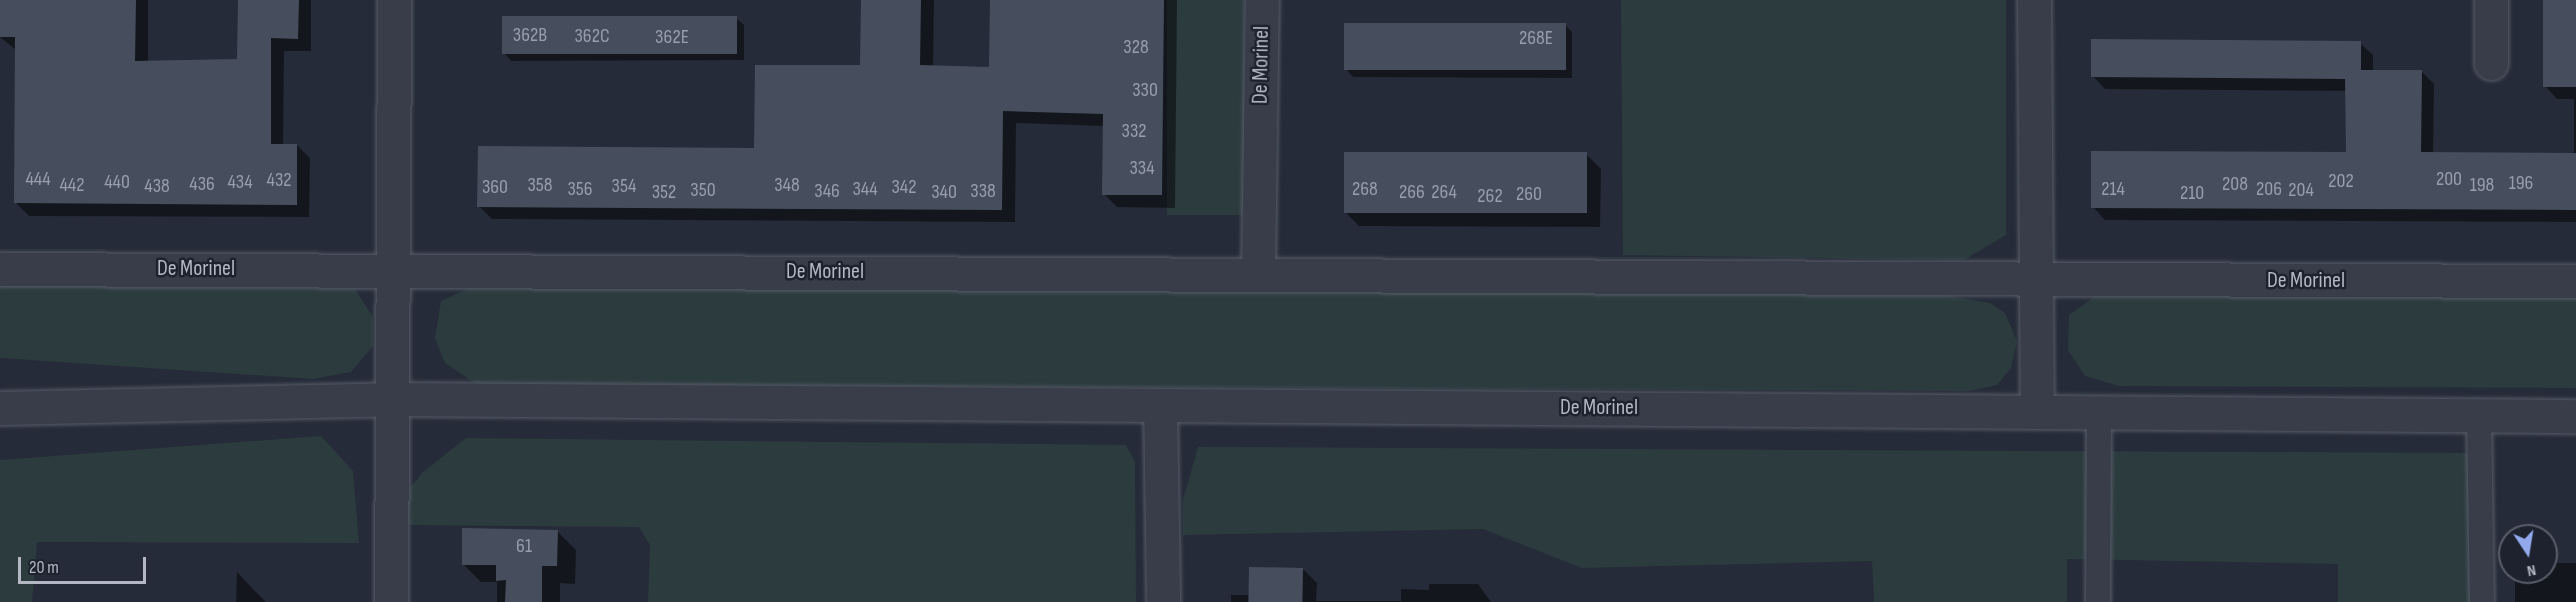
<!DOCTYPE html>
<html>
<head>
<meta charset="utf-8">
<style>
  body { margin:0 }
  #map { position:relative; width:2576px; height:602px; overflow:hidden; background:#252b38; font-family:"Sofia Sans Condensed",sans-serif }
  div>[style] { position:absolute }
  .green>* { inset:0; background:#2b3b3e; transform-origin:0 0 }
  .shadow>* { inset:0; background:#0007 }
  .building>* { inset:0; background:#464e5d; transform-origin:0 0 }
  .roads { filter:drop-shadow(0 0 2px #565b67) drop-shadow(0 0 2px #565b67) }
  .service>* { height:24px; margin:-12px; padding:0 12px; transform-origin:12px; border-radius:12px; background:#383d49 }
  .pedestrian>* { height:33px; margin:-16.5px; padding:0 16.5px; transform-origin:16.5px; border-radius:16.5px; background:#383d49 }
  .minor>* { height:33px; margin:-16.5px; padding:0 16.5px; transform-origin:16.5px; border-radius:16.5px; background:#383d49 }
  span { translate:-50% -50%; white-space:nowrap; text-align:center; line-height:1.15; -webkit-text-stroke:5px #1d222e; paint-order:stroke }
  .number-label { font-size:20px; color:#989eab }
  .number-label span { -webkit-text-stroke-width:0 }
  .street-label { font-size:22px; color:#b4b8c5 }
  .north { position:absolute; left:2498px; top:524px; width:60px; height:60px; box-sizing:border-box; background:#1d222e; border:2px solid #595e6a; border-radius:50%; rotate:168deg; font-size:16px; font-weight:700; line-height:24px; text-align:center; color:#b4b8c5 }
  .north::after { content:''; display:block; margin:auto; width:21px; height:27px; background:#92aaec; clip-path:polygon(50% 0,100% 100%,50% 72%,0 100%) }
  .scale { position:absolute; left:18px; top:557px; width:128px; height:27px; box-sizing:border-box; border:3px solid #b4b8c5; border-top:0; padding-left:8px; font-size:18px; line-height:21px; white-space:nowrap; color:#b4b8c5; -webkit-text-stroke:4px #1d222e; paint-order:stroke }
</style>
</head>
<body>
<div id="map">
  <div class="green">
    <div style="left:1167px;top:0;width:77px;height:215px"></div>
    <div style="clip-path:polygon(1621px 0,2006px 0,2006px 235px,1964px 260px,1623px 255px)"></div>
    <div style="clip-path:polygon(0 281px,355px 289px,373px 317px,373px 346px,351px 372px,313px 379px,0 358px)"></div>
    <div style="clip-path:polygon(476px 285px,1943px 295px,1990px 303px,2005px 313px,2017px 341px,2011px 368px,1997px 385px,1969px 391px,476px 384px,445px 363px,435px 338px,441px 301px)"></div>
    <div style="clip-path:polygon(2140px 292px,2576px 298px,2576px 388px,2119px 386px,2085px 376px,2068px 350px,2069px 315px,2097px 295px)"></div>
    <div style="clip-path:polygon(321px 436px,353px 471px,359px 543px,37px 542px,32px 602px,0 602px,0 460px)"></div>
    <div style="clip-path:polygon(466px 438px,1126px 445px,1135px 462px,1136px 602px,648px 602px,650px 545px,639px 527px,406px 525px,406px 493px,422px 473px)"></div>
    <div style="clip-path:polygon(1198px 447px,2473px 453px,2475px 602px,2338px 602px,2338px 564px,2067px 559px,2067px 602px,1874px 602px,1872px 561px,1582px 568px,1483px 529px,1183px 535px,1183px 500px)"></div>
  </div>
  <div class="shadow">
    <div style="clip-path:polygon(0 0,148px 0,148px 62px,239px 61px,239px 0,311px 0,311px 51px,284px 51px,283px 145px,297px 145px,310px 158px,309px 217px,29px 216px,16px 203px,16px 50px,0 37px)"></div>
    <div style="clip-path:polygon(862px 0,934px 0,933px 67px,991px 69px,992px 0,1177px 0,1175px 208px,1117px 207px,1104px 194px,1104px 126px,1016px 123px,1015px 222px,492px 219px,479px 206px,756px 149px,861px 66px)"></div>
    <div style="clip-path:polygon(2544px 0,2576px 0,2576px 222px,2105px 220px,2093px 207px,2347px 154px,2347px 91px,2105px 89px,2093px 76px,2360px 43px,2373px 55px,2373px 71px,2421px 71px,2434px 84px,2433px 154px,2574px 155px,2574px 99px,2557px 99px,2545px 86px)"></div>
    <div style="clip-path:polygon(736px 18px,744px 25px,744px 60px,511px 61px,504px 53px)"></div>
    <div style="clip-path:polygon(1565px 25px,1572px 32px,1572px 78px,1353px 77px,1346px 69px)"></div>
    <div style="clip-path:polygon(1587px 155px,1601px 169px,1600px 227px,1359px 226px,1345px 212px)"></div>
    <div style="clip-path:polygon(557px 531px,576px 550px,575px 584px,560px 583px,560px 602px,497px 602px,497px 582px,481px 582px,463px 564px)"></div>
    <div style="clip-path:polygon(2546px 563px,2576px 563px,2576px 602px,2515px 602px,2515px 572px,2546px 572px)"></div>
    <div style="clip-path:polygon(1303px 569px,1317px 583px,1316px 601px,1401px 601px,1401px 589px,1429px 590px,1429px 584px,1478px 584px,1491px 602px,1231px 602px,1231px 595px,1250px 595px)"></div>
    <div style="clip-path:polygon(237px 572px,251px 587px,266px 602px,236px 602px)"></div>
  </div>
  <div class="building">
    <div style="clip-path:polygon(0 0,136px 0,135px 61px,237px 59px,238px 0,299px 0,298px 39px,271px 38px,271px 144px,297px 144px,297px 205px,14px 203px,15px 37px,0 37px)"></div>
    <div style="clip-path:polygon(861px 0,921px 0,920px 65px,989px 67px,990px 0,1164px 0,1162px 195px,1102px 195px,1103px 114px,1003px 111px,1002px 210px,477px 207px,478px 146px,754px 148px,755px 65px,860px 65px)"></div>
    <div style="left:2543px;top:0;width:33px;height:87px"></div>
    <div style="left:502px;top:16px;width:235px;height:38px"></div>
    <div style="left:1344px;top:23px;width:222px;height:47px"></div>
    <div style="clip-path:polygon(2091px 39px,2361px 41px,2361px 70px,2422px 70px,2421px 152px,2576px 153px,2576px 210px,2091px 208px,2091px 151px,2346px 152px,2345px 79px,2091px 77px)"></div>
    <div style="left:1344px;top:152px;width:243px;height:61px"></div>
    <div style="clip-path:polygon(462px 528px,558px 530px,557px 566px,542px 566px,542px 602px,505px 602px,506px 580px,496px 581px,496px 565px,462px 565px)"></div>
    <div style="left:1249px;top:567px;width:54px;height:35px;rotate:1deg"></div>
  </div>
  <div class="roads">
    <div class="service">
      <div style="left:2479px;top:415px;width:187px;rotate:89.1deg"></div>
      <div style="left:2098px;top:602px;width:190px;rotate:-89.7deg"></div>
    </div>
    <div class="pedestrian">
      <div style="left:2491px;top:63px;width:63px;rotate:-90deg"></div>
    </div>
    <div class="minor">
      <div style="left:2034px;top:0;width:412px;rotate:89.6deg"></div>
      <div style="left:0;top:269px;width:2576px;rotate:0.27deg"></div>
      <div style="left:1258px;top:273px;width:273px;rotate:-89.2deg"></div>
      <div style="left:1160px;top:405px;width:197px;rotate:89.1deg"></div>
      <div style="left:0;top:408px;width:391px;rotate:-1.3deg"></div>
      <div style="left:391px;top:399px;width:2185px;rotate:0.45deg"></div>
      <div style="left:391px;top:602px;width:602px;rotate:-89.71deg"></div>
    </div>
  </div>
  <div class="number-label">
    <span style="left:530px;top:35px">362B</span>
    <span style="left:592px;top:36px">362C</span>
    <span style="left:672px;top:37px">362E</span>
    <span style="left:1536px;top:38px">268E</span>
    <span style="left:1136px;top:47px">328</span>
    <span style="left:1145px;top:90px">330</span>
    <span style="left:1134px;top:131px">332</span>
    <span style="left:1142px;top:168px">334</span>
    <span style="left:38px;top:179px">444</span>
    <span style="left:2449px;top:179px">200</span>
    <span style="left:279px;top:180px">432</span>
    <span style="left:2341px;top:181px">202</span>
    <span style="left:117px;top:182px">440</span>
    <span style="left:240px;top:182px">434</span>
    <span style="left:2521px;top:183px">196</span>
    <span style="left:202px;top:184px">436</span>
    <span style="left:2235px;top:184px">208</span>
    <span style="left:72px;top:185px">442</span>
    <span style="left:540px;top:185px">358</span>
    <span style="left:787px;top:185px">348</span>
    <span style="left:2482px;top:185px">198</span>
    <span style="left:157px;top:186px">438</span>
    <span style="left:624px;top:186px">354</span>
    <span style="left:495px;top:187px">360</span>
    <span style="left:904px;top:187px">342</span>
    <span style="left:580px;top:189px">356</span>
    <span style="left:865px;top:189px">344</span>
    <span style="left:1365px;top:189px">268</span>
    <span style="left:2113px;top:189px">214</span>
    <span style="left:2269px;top:189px">206</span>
    <span style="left:703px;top:190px">350</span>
    <span style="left:2301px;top:190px">204</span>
    <span style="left:827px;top:191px">346</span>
    <span style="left:983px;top:191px">338</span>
    <span style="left:664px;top:192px">352</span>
    <span style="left:944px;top:192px">340</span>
    <span style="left:1412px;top:192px">266</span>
    <span style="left:1444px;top:192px">264</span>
    <span style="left:2192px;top:193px">210</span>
    <span style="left:1529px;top:194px">260</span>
    <span style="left:1490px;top:196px">262</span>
    <span style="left:524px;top:546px">61</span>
  </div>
  <div class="street-label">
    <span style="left:1261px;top:65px;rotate:-89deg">De Morinel</span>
    <span style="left:196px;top:269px">De Morinel</span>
    <span style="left:825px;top:272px">De Morinel</span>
    <span style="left:2306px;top:281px">De Morinel</span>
    <span style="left:1599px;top:408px">De Morinel</span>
  </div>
  <div class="north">N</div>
  <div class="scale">20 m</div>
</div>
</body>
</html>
